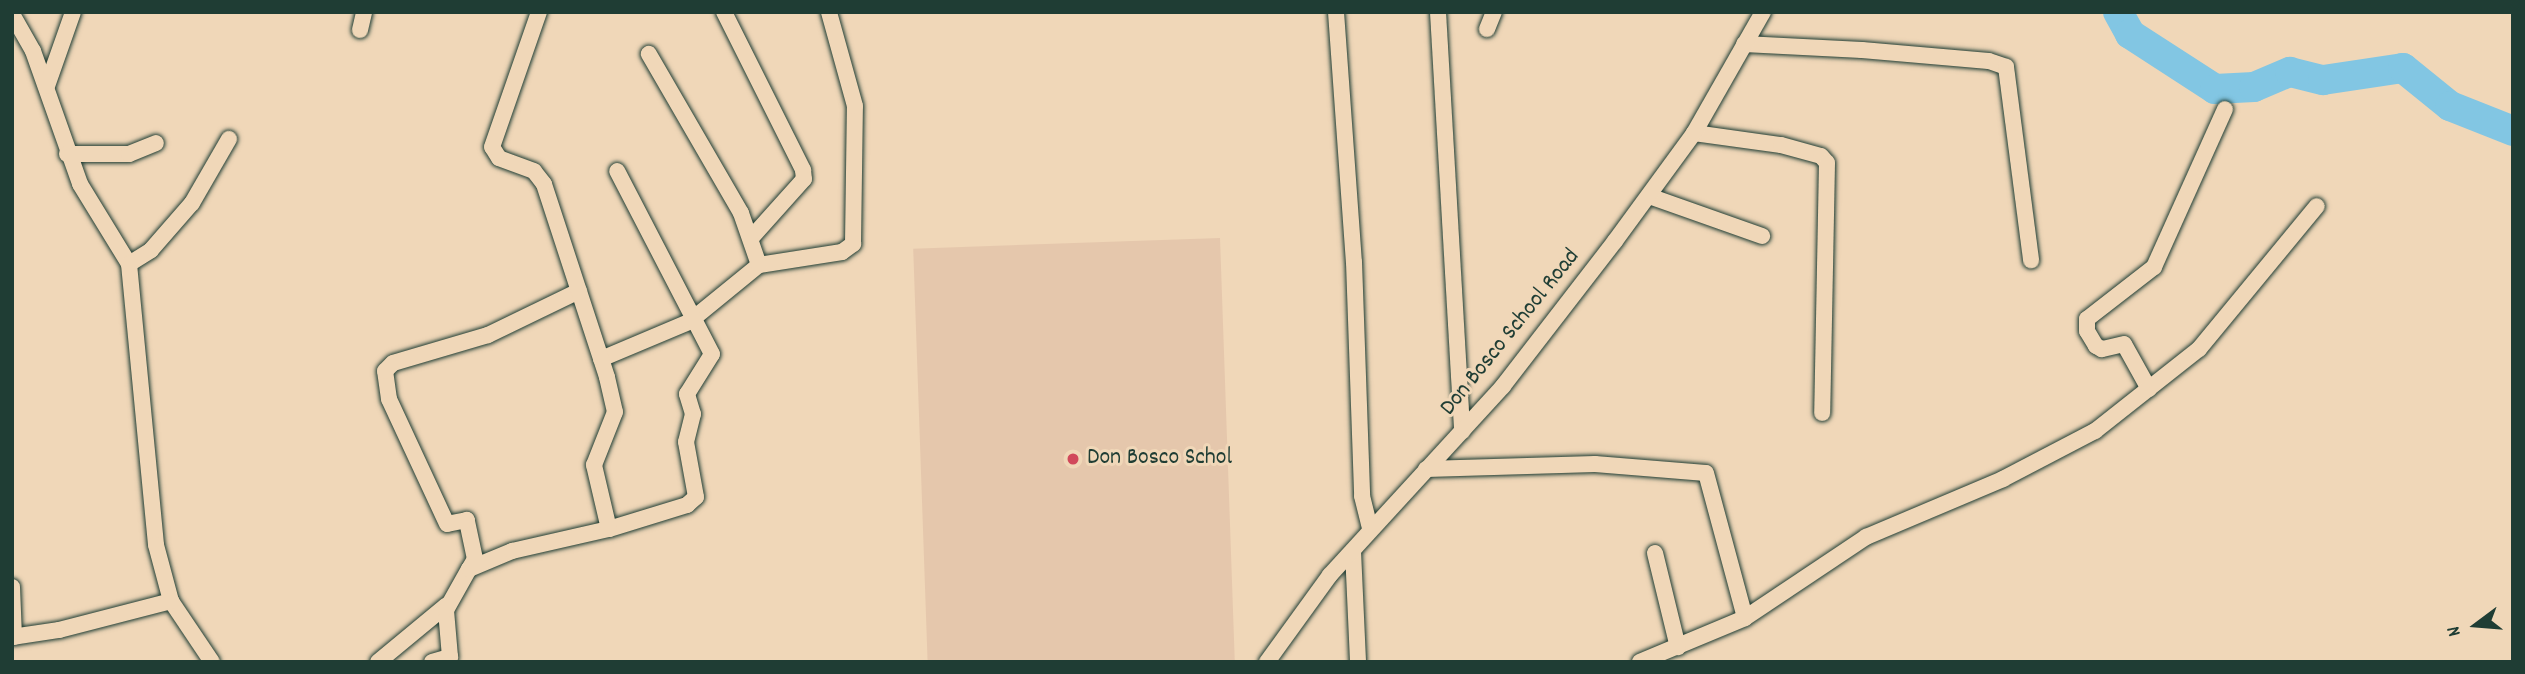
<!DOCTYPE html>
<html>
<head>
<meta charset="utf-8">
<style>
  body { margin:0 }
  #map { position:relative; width:2525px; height:674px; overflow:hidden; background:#f0d7b8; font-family:Dekko,sans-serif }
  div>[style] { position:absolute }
  .built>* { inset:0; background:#e5c7ac; transform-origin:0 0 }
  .river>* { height:30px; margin:-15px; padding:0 15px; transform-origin:15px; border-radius:15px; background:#82c6e3 }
  .roads { filter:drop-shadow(0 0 2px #1f3d34) drop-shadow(0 0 2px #1f3d34) }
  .minor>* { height:16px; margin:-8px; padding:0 8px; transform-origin:8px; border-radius:8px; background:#f0d7b8 }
  .dots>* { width:19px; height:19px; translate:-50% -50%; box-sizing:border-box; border:4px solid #f0d7b8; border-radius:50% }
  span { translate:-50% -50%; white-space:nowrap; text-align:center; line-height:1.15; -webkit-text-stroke:6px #f0d7b8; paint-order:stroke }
  .street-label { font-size:24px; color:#1f3d34 }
  .poi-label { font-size:24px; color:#1f3d34 }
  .left { translate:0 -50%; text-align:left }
  .frame { position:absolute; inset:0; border:14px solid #1f3d34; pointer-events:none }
  .north { position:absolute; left:2441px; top:590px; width:70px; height:70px; -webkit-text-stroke:5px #f0d7b8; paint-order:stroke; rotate:254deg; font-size:19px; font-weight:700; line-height:28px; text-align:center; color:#1f3d34 }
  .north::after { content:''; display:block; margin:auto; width:24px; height:32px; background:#1f3d34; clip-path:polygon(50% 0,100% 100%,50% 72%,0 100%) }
</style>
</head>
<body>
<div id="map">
  <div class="built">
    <div style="left:1220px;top:238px;width:424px;height:307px;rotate:88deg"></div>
  </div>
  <div class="river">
    <div style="left:2118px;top:12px;width:25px;rotate:61deg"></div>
    <div style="left:2130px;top:34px;width:101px;rotate:32.9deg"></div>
    <div style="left:2215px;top:89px;width:39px;rotate:-3deg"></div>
    <div style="left:2254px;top:87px;width:39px;rotate:-23deg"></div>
    <div style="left:2290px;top:72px;width:34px;rotate:14deg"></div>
    <div style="left:2323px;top:80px;width:81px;rotate:-8.5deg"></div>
    <div style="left:2403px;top:68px;width:60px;rotate:39deg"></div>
    <div style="left:2450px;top:106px;width:68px;rotate:21.6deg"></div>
  </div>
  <div class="roads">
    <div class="minor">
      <div style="left:724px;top:12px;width:177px;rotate:63.4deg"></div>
      <div style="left:803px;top:170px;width:9px;rotate:84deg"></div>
      <div style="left:804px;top:179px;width:78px;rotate:131.9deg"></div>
      <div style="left:1336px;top:12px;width:251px;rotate:85.9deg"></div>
      <div style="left:1354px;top:262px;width:234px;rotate:88deg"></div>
      <div style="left:1362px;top:496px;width:33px;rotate:76deg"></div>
      <div style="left:1438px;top:12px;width:420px;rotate:86.7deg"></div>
      <div style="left:12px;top:14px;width:43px;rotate:60.4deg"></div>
      <div style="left:33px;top:51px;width:141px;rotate:70.5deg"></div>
      <div style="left:80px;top:184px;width:94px;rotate:58.5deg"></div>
      <div style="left:129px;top:264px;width:282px;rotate:84.5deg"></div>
      <div style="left:156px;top:545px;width:58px;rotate:75deg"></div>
      <div style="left:171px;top:601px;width:73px;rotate:56.1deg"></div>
      <div style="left:1487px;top:29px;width:18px;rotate:-68deg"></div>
      <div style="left:360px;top:30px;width:18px;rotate:-77deg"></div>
      <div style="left:1744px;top:44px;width:118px;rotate:2.9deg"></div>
      <div style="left:1862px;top:50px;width:127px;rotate:5deg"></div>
      <div style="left:1989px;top:61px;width:18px;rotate:19deg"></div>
      <div style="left:2006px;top:67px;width:195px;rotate:82.6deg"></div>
      <div style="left:47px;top:86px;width:78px;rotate:-70.6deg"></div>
      <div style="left:1694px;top:133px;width:88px;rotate:7.9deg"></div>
      <div style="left:1781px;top:145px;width:41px;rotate:15.4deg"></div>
      <div style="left:1821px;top:156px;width:9px;rotate:49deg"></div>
      <div style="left:1827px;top:163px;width:250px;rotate:91.1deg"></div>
      <div style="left:67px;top:154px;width:62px"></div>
      <div style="left:129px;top:154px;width:29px;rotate:-22deg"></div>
      <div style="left:1649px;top:196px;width:120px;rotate:19.5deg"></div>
      <div style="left:129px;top:264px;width:26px;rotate:-32deg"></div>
      <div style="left:151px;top:250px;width:62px;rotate:-48.9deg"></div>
      <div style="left:192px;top:203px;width:74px;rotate:-60deg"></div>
      <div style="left:759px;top:265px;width:84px;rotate:-8.9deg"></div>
      <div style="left:842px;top:252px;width:14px;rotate:-36deg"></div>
      <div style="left:853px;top:244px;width:138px;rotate:-89.2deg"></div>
      <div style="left:855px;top:106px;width:98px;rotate:-105.5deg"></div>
      <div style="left:601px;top:359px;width:95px;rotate:-22.8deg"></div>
      <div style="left:689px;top:322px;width:90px;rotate:-39.2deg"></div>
      <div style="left:759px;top:265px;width:55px;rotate:-109.1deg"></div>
      <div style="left:741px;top:213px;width:184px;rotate:-120.1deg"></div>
      <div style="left:2149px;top:389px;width:51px;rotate:-119.1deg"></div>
      <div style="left:2124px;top:344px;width:23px;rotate:167deg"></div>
      <div style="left:2102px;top:349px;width:7px;rotate:-153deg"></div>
      <div style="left:2096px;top:346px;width:17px;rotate:-121deg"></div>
      <div style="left:2087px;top:331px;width:12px;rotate:-90deg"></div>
      <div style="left:2087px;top:319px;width:85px;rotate:-37.8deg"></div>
      <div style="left:2154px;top:267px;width:173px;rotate:-65.8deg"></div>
      <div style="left:1426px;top:469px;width:169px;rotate:-1.7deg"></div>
      <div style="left:1595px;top:464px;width:111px;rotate:4.6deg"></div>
      <div style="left:1706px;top:473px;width:150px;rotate:74.9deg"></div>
      <div style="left:1745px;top:618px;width:114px;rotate:157.3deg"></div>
      <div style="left:609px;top:529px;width:82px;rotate:-17.1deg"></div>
      <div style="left:687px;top:505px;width:12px;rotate:-42deg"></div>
      <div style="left:696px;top:497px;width:56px;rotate:-100.3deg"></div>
      <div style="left:686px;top:442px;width:29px;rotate:-76deg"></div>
      <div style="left:693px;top:414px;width:21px;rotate:-107deg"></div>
      <div style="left:687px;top:394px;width:47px;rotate:-58deg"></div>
      <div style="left:712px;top:354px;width:206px;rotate:-117.4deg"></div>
      <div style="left:1353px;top:551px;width:111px;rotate:87.4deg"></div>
      <div style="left:1655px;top:553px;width:97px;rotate:76.3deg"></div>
      <div style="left:469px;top:569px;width:12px;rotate:-59deg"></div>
      <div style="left:475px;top:559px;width:40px;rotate:-102deg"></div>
      <div style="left:467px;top:520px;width:20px;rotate:169deg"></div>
      <div style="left:447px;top:524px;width:138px;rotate:-114.9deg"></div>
      <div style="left:389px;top:399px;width:28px;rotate:-98deg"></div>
      <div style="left:385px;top:371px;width:11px;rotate:-45deg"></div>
      <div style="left:393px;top:363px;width:99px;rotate:-16.4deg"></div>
      <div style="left:488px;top:335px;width:101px;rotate:-25.8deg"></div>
      <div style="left:12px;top:587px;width:50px;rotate:87.7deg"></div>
      <div style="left:1745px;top:618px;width:146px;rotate:-33.8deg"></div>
      <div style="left:1866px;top:537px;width:149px;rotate:-22.9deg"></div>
      <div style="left:2003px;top:479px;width:104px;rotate:-27.6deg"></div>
      <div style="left:2095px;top:431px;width:132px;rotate:-38.3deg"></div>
      <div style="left:2199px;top:349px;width:185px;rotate:-50.5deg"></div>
      <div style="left:12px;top:637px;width:48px;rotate:-8.5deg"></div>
      <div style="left:59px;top:630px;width:116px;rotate:-14.5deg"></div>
      <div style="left:378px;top:662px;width:89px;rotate:-39.6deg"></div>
      <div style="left:432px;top:662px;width:19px;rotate:-16deg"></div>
      <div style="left:450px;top:657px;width:47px;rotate:-94.9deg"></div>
      <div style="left:446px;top:610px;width:47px;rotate:-60.7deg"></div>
      <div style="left:469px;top:569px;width:47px;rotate:-22.7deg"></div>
      <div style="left:512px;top:551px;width:99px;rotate:-12.8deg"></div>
      <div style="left:609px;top:529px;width:66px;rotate:-103.2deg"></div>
      <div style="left:594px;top:465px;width:57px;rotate:-68.4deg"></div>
      <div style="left:615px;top:412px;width:36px;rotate:-103deg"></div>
      <div style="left:607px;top:377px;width:203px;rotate:-108.1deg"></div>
      <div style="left:544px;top:184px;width:16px;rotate:-128deg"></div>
      <div style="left:534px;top:171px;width:37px;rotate:-160deg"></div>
      <div style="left:499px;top:158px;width:13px;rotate:-122deg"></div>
      <div style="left:492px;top:147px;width:143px;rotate:-70.8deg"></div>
      <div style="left:1267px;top:662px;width:107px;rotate:-54.1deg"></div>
      <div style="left:1330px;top:575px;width:256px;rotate:-47.5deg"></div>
      <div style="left:1503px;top:386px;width:183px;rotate:-52.3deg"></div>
      <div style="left:1615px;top:241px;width:134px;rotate:-53.8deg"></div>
      <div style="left:1694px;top:133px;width:139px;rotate:-60.3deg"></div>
    </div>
  </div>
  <div class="dots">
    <div style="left:1073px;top:459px;background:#d1495b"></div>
  </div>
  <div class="street-label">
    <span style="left:1511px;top:333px;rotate:-51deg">Don Bosco School Road</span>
  </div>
  <div class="poi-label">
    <span class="left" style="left:1087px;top:459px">Don Bosco Schol</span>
  </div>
  <div class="frame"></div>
  <div class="north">N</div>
</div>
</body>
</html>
